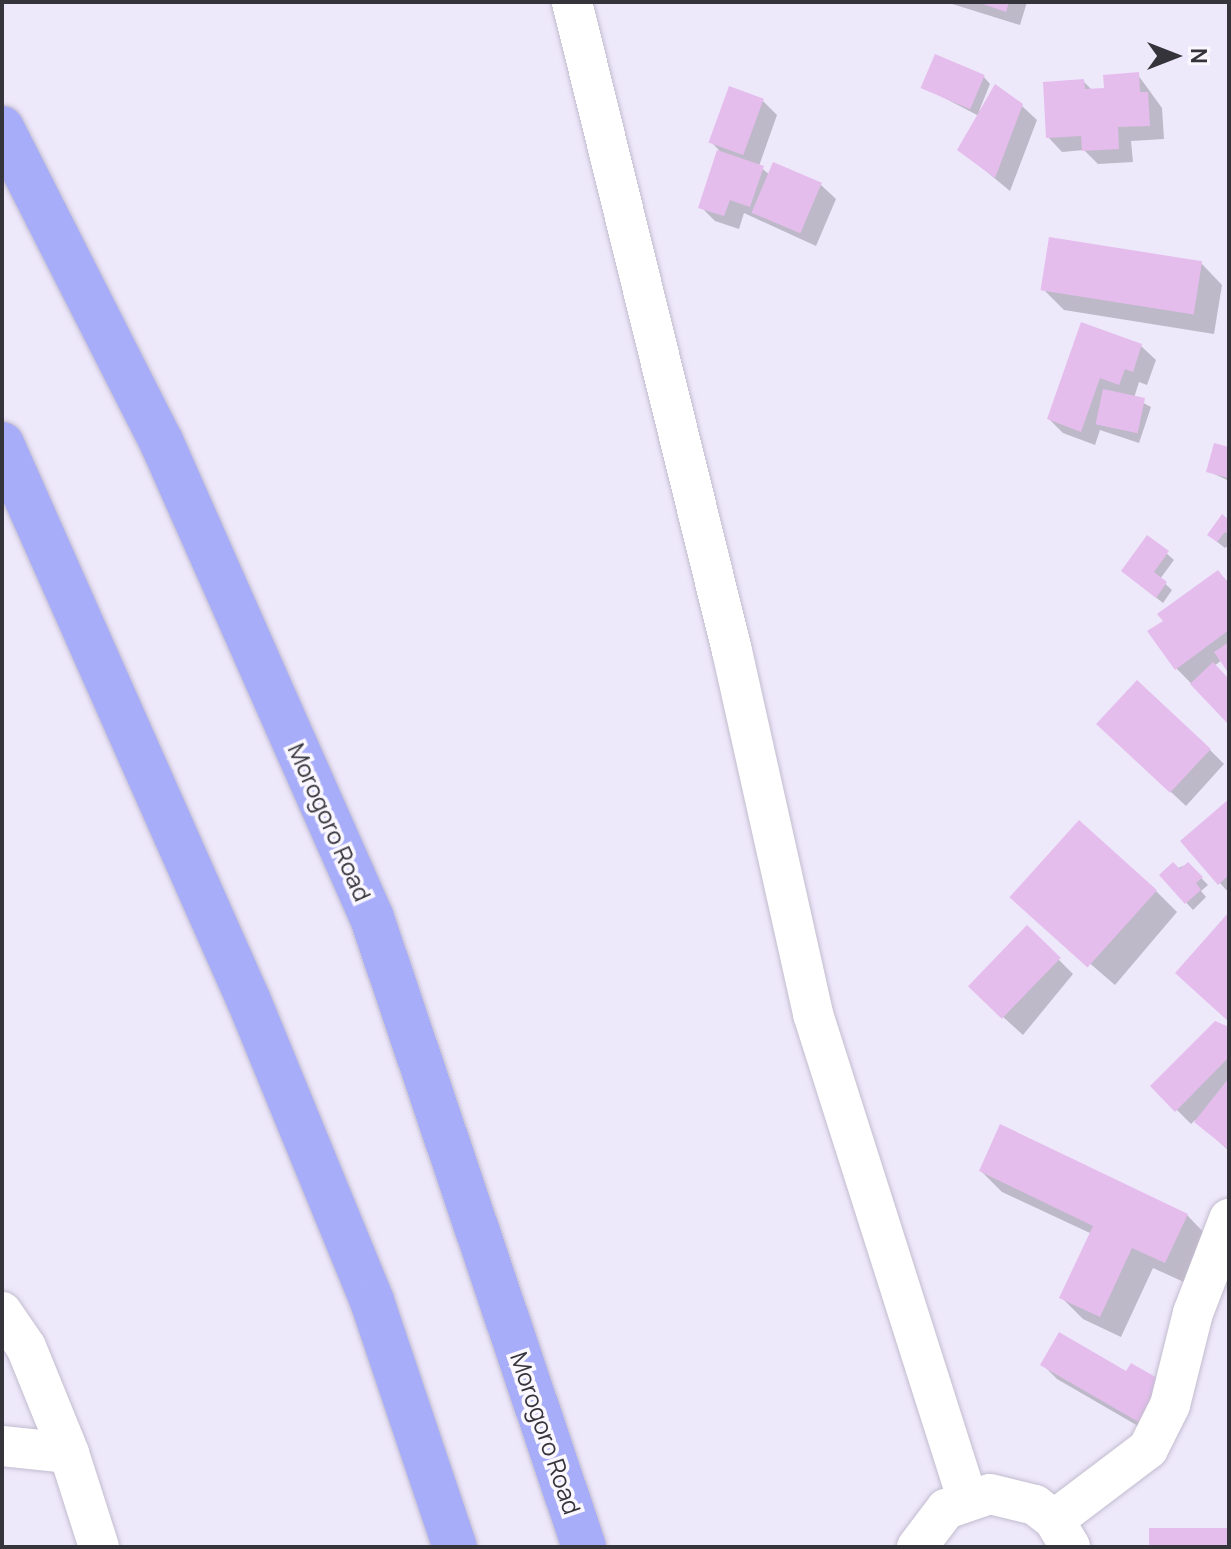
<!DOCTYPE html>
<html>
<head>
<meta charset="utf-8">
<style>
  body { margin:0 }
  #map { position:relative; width:1231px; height:1549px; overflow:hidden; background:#eee8fb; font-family:Manrope,sans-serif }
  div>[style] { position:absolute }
  .shadow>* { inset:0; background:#0003 }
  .building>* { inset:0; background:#e5bded; transform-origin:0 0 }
  .roads { filter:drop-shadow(0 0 2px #c2bccf) drop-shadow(0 0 2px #c2bccf) }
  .street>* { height:40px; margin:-20px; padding:0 20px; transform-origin:20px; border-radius:20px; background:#fff }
  .highway>* { height:44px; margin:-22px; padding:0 22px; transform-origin:22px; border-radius:22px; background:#a8adfa }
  span { translate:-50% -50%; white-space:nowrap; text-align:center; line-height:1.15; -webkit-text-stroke:7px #faf7ff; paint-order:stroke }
  .street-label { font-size:24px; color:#36343b }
  .frame { position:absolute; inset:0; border:4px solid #36343b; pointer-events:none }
  .north { position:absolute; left:1135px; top:16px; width:80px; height:80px; -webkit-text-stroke:6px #faf7ff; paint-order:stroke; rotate:90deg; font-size:22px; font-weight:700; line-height:32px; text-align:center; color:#36343b }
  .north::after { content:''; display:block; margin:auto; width:28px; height:36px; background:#36343b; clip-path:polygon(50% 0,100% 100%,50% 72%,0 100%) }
</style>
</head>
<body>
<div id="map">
  <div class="shadow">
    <div style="clip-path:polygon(946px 2px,1027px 2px,1020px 25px)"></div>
    <div style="clip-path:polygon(1138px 75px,1162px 108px,1164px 139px,1131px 141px,1133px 162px,1098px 164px,1084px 150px,1062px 152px,1048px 137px,1084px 82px,1092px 90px,1106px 90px)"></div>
    <div style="clip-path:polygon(984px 77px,990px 84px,979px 111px,1022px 106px,1037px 120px,1010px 191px,959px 149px,979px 116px,923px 87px)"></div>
    <div style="clip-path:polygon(763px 101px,777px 115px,759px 166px,770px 175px,821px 185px,836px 199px,816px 246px,744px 213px,739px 229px,715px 221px,701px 207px,719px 150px,710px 141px)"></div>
    <div style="clip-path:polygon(1201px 263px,1222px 285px,1214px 334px,1064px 310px,1043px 289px)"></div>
    <div style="clip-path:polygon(1082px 325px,1141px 346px,1156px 360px,1147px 385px,1139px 382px,1134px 398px,1151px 407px,1139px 443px,1100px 430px,1095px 445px,1063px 433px,1049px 419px)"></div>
    <div style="clip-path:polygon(1229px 449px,1229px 481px,1208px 471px)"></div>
    <div style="clip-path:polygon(1229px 522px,1229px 545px,1225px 548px,1216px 541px)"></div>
    <div style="clip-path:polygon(1148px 537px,1174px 560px,1160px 579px,1172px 590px,1163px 603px,1130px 577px)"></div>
    <div style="clip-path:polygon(1218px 572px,1229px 583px,1229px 670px,1222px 660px,1214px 666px,1229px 681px,1229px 722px,1176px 668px,1166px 621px)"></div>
    <div style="clip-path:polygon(1113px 738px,1210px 750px,1224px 764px,1186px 806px)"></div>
    <div style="clip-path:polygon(1229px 802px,1229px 893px,1220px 883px)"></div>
    <div style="clip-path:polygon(1188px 864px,1208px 885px,1201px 891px,1206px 897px,1193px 910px,1161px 875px)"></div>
    <div style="clip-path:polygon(1156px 891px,1177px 912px,1115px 985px,1021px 904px)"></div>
    <div style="clip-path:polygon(1027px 928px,1073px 974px,1023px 1035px,991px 1006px)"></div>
    <div style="clip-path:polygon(1224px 1025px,1229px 1030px,1229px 1151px,1195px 1120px,1191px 1124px,1153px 1086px)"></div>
    <div style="clip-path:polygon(981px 1171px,1187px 1215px,1208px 1237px,1186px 1283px,1153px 1268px,1121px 1337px,1083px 1319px,1062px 1298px,1092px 1234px,1002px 1192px)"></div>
    <div style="clip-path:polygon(1043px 1365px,1126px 1373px,1157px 1437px,1057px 1379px)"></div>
  </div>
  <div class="building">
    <div style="clip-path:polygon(977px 2px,1009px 2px,1006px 12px)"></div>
    <div style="left:935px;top:54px;width:54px;height:37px;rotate:23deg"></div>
    <div style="clip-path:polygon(1139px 72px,1140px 92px,1148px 92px,1150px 126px,1118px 127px,1119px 149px,1082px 151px,1081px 136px,1046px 138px,1043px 82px,1084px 79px,1085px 89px,1104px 88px,1103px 75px)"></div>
    <div style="clip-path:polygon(995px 84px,1023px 104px,995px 178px,957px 150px)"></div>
    <div style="left:729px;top:86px;width:37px;height:60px;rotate:20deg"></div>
    <div style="clip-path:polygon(717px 150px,764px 166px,750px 207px,730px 200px,724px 216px,698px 208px)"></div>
    <div style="left:773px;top:162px;width:53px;height:55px;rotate:23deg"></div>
    <div style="left:1049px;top:237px;width:155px;height:54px;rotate:9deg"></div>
    <div style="clip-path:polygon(1081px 322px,1142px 344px,1133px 372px,1125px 369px,1119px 385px,1100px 378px,1081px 432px,1047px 419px)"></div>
    <div style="left:1103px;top:389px;width:43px;height:36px;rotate:12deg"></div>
    <div style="clip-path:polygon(1214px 443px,1229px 447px,1229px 478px,1206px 472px)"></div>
    <div style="clip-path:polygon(1222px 514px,1229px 520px,1229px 535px,1225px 532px,1217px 542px,1207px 535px)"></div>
    <div style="clip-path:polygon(1147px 535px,1169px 551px,1154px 572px,1167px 582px,1156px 598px,1121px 571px)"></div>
    <div style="clip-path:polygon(1218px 570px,1229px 584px,1229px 630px,1175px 670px,1147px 631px,1163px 621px,1157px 614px)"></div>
    <div style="clip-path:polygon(1229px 642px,1229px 674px,1214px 652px)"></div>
    <div style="clip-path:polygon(1213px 662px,1229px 679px,1229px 725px,1190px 684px)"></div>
    <div style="left:1137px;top:680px;width:101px;height:60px;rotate:43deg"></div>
    <div style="clip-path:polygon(1229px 799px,1229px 875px,1218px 885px,1180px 841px)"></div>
    <div style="left:1079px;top:820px;width:105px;height:104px;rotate:42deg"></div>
    <div style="clip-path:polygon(1173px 862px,1180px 869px,1188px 862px,1203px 877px,1196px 883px,1201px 890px,1185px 904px,1159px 875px)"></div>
    <div style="clip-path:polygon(1229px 912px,1229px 1022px,1175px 973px)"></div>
    <div style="left:1027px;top:925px;width:47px;height:85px;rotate:44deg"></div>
    <div style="clip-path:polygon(1215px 1021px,1229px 1027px,1229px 1057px,1175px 1112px,1150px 1086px)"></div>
    <div style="clip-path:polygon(1229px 1078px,1229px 1150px,1194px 1122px)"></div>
    <div style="clip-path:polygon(1000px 1124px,1188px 1214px,1165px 1263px,1132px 1248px,1100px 1317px,1059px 1298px,1093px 1226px,979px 1171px)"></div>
    <div style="clip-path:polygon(1059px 1332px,1126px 1371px,1131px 1363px,1166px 1383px,1142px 1424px,1040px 1365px)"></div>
    <div style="left:1229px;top:1528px;width:19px;height:80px;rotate:90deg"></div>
  </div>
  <div class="roads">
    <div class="street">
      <div style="left:572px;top:2px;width:668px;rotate:76.15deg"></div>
      <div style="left:732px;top:651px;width:372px;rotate:77.4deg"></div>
      <div style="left:813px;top:1014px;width:508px;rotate:72.35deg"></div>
      <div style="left:2px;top:1312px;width:42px;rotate:55.6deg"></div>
      <div style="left:26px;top:1347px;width:114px;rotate:67.9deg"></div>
      <div style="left:69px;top:1453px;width:99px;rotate:72.3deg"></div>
      <div style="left:2px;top:1446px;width:67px;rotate:6deg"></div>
      <div style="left:1054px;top:1520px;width:118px;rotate:-37.1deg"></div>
      <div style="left:1148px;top:1449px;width:49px;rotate:-63.4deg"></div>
      <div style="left:1170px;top:1405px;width:95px;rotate:-76deg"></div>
      <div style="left:1193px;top:1313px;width:101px;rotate:-69deg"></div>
      <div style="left:917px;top:1547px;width:48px;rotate:-52.7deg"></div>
      <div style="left:946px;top:1509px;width:46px;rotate:-18.8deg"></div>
      <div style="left:990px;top:1494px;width:46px;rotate:13.7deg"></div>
      <div style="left:1035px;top:1505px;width:24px;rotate:38deg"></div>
      <div style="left:1054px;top:1520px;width:31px;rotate:59deg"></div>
    </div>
    <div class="highway">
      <div style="left:2px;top:128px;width:351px;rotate:63.1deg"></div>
      <div style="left:161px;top:441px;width:522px;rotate:66.14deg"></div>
      <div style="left:372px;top:918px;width:664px;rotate:71.37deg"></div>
      <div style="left:2px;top:444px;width:609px;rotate:66.09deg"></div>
      <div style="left:249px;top:1001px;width:324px;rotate:67.7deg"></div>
      <div style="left:372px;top:1301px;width:260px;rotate:71.4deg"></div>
    </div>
  </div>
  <div class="street-label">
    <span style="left:330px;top:822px;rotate:66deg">Morogoro Road</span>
    <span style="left:546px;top:1433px;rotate:71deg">Morogoro Road</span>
  </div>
  <div class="frame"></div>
  <div class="north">N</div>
</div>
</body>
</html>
